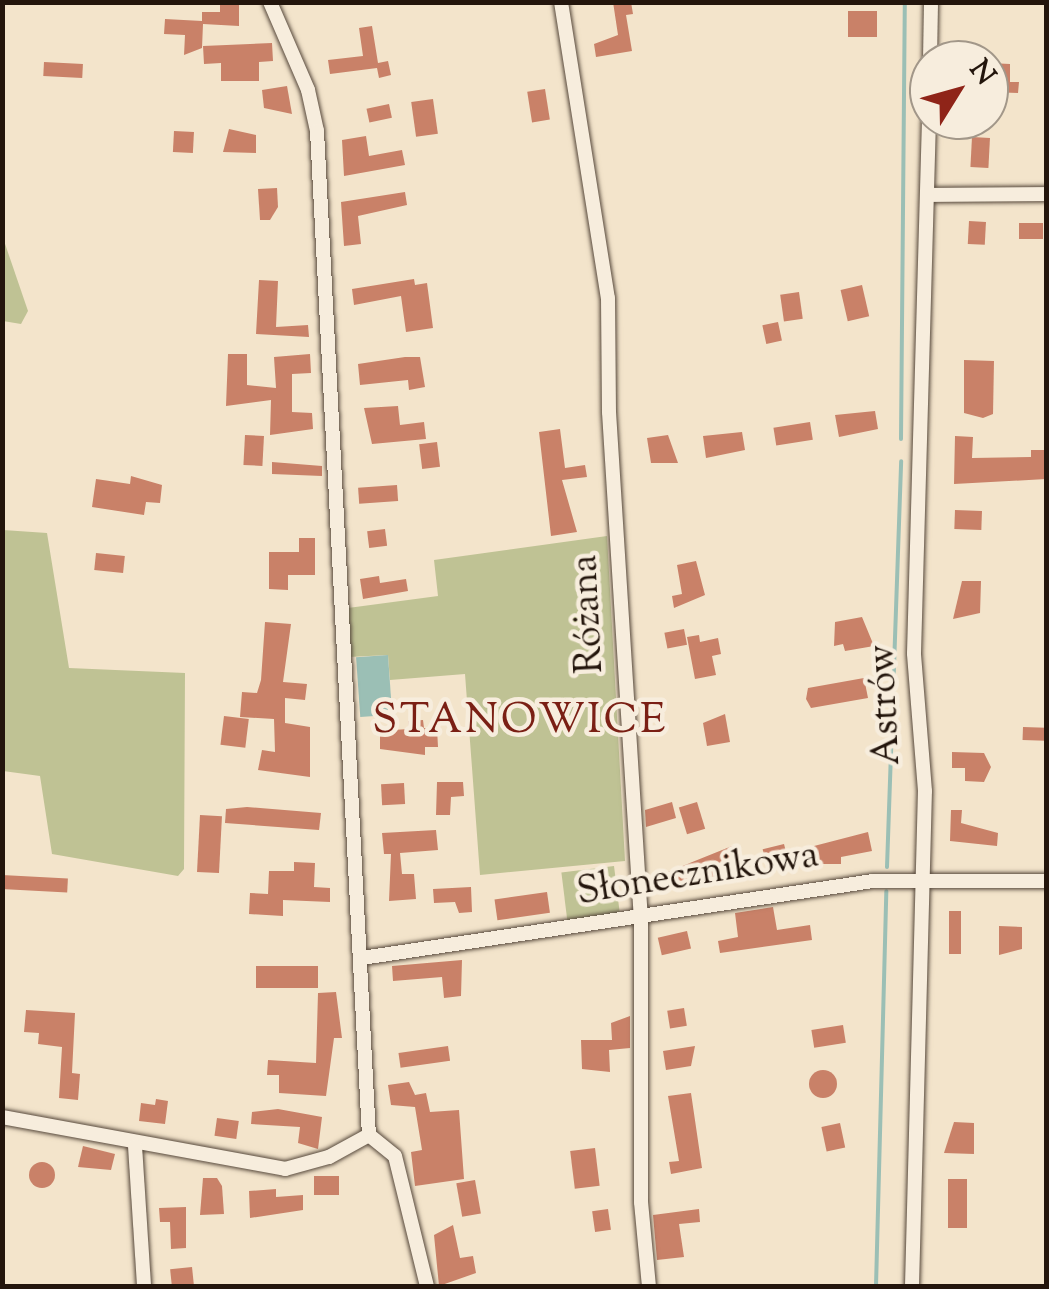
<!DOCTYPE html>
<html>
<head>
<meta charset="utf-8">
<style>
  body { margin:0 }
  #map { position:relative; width:1049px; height:1289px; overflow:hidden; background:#f3e4cb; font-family:"Sorts Mill Goudy",serif }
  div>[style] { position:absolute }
  .green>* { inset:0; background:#bfc294; transform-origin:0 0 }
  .water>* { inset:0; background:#9bbfb5; transform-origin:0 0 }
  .stream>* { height:4px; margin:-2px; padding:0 2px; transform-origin:2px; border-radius:2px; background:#9bbfb5 }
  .building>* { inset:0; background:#c98168; transform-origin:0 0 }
  .round { border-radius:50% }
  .roads { filter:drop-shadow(0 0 2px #57493c) drop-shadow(0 0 2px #57493c) }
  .street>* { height:14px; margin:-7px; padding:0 7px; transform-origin:7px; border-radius:7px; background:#f7eddd }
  span { translate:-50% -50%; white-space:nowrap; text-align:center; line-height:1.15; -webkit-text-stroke:9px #f7eddd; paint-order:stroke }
  .street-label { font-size:38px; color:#23150c }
  .quarter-label { font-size:42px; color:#7a1f14; letter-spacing:2.5px }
  .frame { position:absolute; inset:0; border:5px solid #23150c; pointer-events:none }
  .north { position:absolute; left:909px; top:40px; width:100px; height:100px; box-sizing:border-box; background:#f7eddd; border:2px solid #a29789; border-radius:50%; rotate:53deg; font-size:28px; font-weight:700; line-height:40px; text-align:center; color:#23150c }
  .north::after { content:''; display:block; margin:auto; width:35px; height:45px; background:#8f2418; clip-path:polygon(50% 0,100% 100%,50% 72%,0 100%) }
</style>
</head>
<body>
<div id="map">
  <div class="green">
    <div style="clip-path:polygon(2px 235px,28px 311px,21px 324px,3px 321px)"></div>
    <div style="clip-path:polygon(3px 530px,47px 533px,69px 668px,185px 673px,184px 869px,178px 876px,52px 854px,40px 776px,3px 771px)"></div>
    <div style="clip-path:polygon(607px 536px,625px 861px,480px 875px,465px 674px,390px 680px,388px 655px,349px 657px,348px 608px,438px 596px,434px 560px)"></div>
    <div style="left:614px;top:866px;width:48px;height:53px;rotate:83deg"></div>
  </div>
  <div class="water">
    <div style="left:388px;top:655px;width:60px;height:32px;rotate:86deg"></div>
  </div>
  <div class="stream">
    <div style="left:901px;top:439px;width:437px;rotate:-89.5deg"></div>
    <div style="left:887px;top:867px;width:406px;rotate:-88deg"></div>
    <div style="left:876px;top:1286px;width:395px;rotate:-88.5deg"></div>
  </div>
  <div class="building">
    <div style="clip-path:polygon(220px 2px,239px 2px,239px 26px,203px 24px,202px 48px,184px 55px,185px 35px,164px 34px,165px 19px,202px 21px,202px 12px,220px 12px)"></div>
    <div style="clip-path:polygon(613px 2px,631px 2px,633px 14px,626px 15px,632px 51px,596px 57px,594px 44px,618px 35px)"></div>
    <div style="left:848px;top:11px;width:29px;height:26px"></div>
    <div style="clip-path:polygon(372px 26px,378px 63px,388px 61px,391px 75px,379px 78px,377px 68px,330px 74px,328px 60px,363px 56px,359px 28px)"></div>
    <div style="clip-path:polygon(272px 43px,273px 61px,259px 62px,259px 81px,221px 81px,221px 63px,204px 64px,203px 46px)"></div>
    <div style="left:44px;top:62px;width:39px;height:14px;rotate:3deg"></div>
    <div style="clip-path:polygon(989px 63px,1010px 64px,1010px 82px,1019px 82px,1018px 93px,989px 92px)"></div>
    <div style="clip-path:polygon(287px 86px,292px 114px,264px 108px,262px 90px)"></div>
    <div style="left:545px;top:89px;width:31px;height:18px;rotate:81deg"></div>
    <div style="left:433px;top:99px;width:35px;height:22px;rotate:82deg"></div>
    <div style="left:389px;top:104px;width:14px;height:23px;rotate:78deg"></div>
    <div style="clip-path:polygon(229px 129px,256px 135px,256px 153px,223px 152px)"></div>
    <div style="left:174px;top:131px;width:20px;height:21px;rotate:3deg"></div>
    <div style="clip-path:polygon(366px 136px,369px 156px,402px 150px,405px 165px,344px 176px,342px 140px)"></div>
    <div style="left:972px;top:137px;width:18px;height:30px;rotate:3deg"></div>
    <div style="clip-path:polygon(277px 188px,278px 207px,270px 220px,260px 220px,258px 189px)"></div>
    <div style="clip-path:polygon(405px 192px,407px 205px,358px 216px,361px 244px,344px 246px,341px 202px)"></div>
    <div style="left:969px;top:221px;width:17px;height:23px;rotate:3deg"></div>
    <div style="left:1019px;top:223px;width:24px;height:16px"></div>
    <div style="clip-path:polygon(414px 279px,415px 285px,427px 283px,433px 328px,406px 332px,401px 296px,354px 305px,352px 289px)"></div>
    <div style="clip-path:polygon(259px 280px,278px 281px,276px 327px,308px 325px,309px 337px,256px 334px)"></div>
    <div style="left:862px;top:285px;width:32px;height:22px;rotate:77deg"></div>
    <div style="left:799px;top:292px;width:27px;height:19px;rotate:82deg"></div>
    <div style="left:778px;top:322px;width:19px;height:16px;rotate:78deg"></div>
    <div style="clip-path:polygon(228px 354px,247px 354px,247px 385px,276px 388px,274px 357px,310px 354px,311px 373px,292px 374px,292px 412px,312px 413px,313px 429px,270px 435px,271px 400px,226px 406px)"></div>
    <div style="clip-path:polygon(405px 357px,420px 357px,425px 387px,409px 390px,408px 380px,360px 385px,358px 364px)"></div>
    <div style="clip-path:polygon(964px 360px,994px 361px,993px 414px,983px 418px,964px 413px)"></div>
    <div style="clip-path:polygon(398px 406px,400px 425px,424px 422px,426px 439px,372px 444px,364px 408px)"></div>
    <div style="clip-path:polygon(875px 411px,878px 429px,839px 437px,835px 415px)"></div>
    <div style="left:810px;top:422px;width:18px;height:37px;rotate:81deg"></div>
    <div style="clip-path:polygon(560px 429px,565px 468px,585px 465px,587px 477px,562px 480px,577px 532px,551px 536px,539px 432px)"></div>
    <div style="clip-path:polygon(742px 432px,745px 450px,706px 458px,703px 436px)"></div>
    <div style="left:245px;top:435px;width:19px;height:30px;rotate:3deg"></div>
    <div style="clip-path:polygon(668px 435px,678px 463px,651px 463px,647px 438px)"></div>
    <div style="clip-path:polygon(955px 436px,973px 437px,972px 458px,1031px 457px,1031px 450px,1046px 450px,1046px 479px,954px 484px)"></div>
    <div style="left:437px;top:442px;width:25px;height:18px;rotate:83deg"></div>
    <div style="clip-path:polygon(272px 462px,322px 466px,322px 476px,272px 474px)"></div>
    <div style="clip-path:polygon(131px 476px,162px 485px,160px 503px,146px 502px,144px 515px,92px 507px,96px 479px,130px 484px)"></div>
    <div style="left:397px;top:485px;width:16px;height:39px;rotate:86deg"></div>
    <div style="left:955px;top:510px;width:27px;height:19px;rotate:2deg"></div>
    <div style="left:385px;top:529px;width:17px;height:18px;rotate:83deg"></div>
    <div style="clip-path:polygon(299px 538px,315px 538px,315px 575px,288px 575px,288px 590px,269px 589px,269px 552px,299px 552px)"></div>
    <div style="left:96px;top:553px;width:29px;height:17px;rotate:6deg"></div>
    <div style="clip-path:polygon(696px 561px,705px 595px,674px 608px,672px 596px,682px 594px,677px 565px)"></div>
    <div style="clip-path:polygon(379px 576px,380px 583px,406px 579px,408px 591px,363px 599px,360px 579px)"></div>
    <div style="clip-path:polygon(962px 581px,981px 581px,980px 613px,953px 619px)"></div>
    <div style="clip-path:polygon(862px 617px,874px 646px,845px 651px,843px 644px,834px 646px,835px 622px)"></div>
    <div style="clip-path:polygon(265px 622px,291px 624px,283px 682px,307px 684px,305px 700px,285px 698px,285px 723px,310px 727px,310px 777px,258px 770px,262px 750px,275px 752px,274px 719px,240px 717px,242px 692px,257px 693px,261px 680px)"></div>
    <div style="left:684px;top:629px;width:16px;height:20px;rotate:79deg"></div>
    <div style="clip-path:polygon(699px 635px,700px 642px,718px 638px,721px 654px,712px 656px,716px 675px,695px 679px,687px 637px)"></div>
    <div style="clip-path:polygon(864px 678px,868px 698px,811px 708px,806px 699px,808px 688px)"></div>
    <div style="clip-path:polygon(725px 714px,730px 742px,707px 746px,703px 723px)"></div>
    <div style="left:224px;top:716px;width:25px;height:29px;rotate:7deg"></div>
    <div style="clip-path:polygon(423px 720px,424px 728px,437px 728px,438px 747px,425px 747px,425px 755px,380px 749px,380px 731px,408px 729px,408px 721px)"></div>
    <div style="left:1023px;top:727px;width:23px;height:13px;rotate:2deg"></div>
    <div style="clip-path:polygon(952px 752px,984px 753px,991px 767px,984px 782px,965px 781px,965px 768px,952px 768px)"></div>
    <div style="clip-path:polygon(437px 782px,463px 782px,464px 796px,451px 797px,450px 815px,436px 815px)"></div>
    <div style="left:404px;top:783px;width:21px;height:23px;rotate:87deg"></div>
    <div style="clip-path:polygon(672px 802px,676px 818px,646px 827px,645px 810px)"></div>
    <div style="left:697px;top:802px;width:28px;height:19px;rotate:73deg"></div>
    <div style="clip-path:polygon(247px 807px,321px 813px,319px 830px,225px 823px,226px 809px)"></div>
    <div style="clip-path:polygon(951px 810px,962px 810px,961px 823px,998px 833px,997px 846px,950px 841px)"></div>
    <div style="left:200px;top:815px;width:22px;height:57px;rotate:3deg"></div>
    <div style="clip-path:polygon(436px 830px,438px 850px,400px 853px,402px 874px,414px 874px,416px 899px,389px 901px,391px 854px,384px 854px,382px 833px)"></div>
    <div style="clip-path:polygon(868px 832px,872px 851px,841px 857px,841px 864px,817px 864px,814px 846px)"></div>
    <div style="clip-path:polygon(737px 844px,740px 860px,713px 868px,715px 877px,669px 888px,665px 873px)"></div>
    <div style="left:784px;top:844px;width:21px;height:22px;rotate:76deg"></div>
    <div style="clip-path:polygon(294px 862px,315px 863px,314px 887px,330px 888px,330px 902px,283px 900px,283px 916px,249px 914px,250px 893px,268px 894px,269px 871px,294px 871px)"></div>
    <div style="left:2px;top:875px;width:66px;height:14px;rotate:3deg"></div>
    <div style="clip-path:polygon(471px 887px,472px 912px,459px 913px,455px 902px,434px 903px,433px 889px)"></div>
    <div style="left:547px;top:892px;width:21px;height:53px;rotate:82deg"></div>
    <div style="clip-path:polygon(773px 907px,777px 930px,810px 925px,812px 940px,720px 953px,718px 941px,738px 937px,735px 913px)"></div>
    <div style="left:949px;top:911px;width:12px;height:43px"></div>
    <div style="clip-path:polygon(999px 926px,1022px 927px,1022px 949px,999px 955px)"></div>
    <div style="left:687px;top:931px;width:18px;height:30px;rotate:77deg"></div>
    <div style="clip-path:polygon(462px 960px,461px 996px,444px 998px,442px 977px,393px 981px,392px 966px)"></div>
    <div style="left:256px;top:966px;width:62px;height:22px"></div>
    <div style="clip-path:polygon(336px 992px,342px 1038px,334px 1038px,326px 1096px,279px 1093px,279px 1075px,267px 1075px,268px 1060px,316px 1063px,318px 993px)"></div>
    <div style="left:684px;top:1008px;width:18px;height:17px;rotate:81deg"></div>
    <div style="clip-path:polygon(26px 1010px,75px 1013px,72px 1073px,80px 1074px,78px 1100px,59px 1098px,62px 1047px,38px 1044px,39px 1033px,24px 1032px)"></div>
    <div style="clip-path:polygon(630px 1016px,630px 1048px,609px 1050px,610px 1072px,582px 1069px,581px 1040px,612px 1040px,611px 1023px)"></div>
    <div style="left:843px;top:1025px;width:18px;height:32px;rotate:81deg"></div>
    <div style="left:448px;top:1046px;width:15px;height:50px;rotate:82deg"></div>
    <div style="clip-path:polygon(695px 1046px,691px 1066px,666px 1070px,663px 1051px)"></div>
    <div class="round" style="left:809px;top:1070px;width:28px;height:28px"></div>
    <div style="clip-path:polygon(409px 1082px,415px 1095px,426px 1093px,430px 1112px,459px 1110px,464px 1179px,415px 1186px,411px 1152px,422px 1150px,415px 1107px,391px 1105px,388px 1085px)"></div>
    <div style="clip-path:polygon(691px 1093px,702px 1168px,671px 1174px,669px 1162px,679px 1161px,668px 1096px)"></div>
    <div style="clip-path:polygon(156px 1099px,168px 1101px,165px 1124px,139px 1121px,141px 1103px,155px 1105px)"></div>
    <div style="clip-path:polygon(278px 1109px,322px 1117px,318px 1149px,298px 1143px,300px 1127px,251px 1124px,252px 1112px)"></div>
    <div style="left:217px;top:1118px;width:22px;height:18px;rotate:8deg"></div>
    <div style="clip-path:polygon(954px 1122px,974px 1123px,974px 1154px,944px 1153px)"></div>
    <div style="left:840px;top:1123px;width:25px;height:19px;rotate:78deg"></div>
    <div style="clip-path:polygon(83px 1146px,115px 1154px,111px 1170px,78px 1167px)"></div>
    <div style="left:595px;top:1148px;width:38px;height:25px;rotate:83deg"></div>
    <div class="round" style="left:29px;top:1162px;width:26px;height:26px"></div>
    <div style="left:314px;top:1176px;width:25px;height:19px"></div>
    <div style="clip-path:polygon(203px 1178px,217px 1178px,222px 1186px,224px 1214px,200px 1215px)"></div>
    <div style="left:948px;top:1179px;width:19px;height:49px"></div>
    <div style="left:475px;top:1180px;width:34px;height:19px;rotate:80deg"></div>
    <div style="clip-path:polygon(276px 1189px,276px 1197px,303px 1195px,303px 1210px,250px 1218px,249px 1191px)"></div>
    <div style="clip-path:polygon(186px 1207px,186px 1248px,171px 1249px,170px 1222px,160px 1222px,159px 1208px)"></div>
    <div style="left:608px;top:1209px;width:21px;height:16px;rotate:82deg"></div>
    <div style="clip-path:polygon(699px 1209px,700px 1222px,679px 1224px,684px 1257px,657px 1260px,653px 1215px)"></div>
    <div style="clip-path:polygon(453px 1225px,460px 1258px,473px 1256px,476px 1273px,439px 1286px,434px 1235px)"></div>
    <div style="left:192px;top:1267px;width:19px;height:22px;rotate:84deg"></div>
  </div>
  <div class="roads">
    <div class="street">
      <div style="left:270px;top:2px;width:96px;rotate:66.6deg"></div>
      <div style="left:308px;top:90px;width:42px;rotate:77.6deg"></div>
      <div style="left:317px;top:131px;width:1005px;rotate:87.04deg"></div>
      <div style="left:369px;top:1135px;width:33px;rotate:39deg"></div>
      <div style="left:395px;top:1156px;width:134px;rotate:76.2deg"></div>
      <div style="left:561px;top:2px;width:300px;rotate:81deg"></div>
      <div style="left:608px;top:298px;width:114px;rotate:89.5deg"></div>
      <div style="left:609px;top:412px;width:510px;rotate:86.4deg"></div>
      <div style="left:641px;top:921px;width:281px;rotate:90deg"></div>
      <div style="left:641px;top:1202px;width:84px;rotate:84.6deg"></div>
      <div style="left:930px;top:60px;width:58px;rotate:-89deg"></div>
      <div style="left:928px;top:195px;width:118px;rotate:-0.5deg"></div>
      <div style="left:362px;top:958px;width:517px;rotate:-8.57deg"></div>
      <div style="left:873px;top:881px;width:173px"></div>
      <div style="left:2px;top:1117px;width:288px;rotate:10.4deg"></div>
      <div style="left:285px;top:1169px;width:46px;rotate:-15.3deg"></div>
      <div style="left:329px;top:1157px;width:46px;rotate:-28.8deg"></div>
      <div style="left:135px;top:1146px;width:140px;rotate:86.3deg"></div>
      <div style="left:912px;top:1286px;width:495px;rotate:-88.5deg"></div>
      <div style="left:925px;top:791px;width:138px;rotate:-94.6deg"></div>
      <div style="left:914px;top:653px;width:533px;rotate:-88.39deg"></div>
    </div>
  </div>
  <div class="street-label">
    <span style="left:590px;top:614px;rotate:-93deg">Różana</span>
    <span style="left:887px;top:705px;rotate:-93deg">Astrów</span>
    <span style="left:698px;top:876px;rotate:-9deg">Słonecznikowa</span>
  </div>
  <div class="quarter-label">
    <span style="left:520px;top:722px">STANOWICE</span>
  </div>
  <div class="frame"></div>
  <div class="north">N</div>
</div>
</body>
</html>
